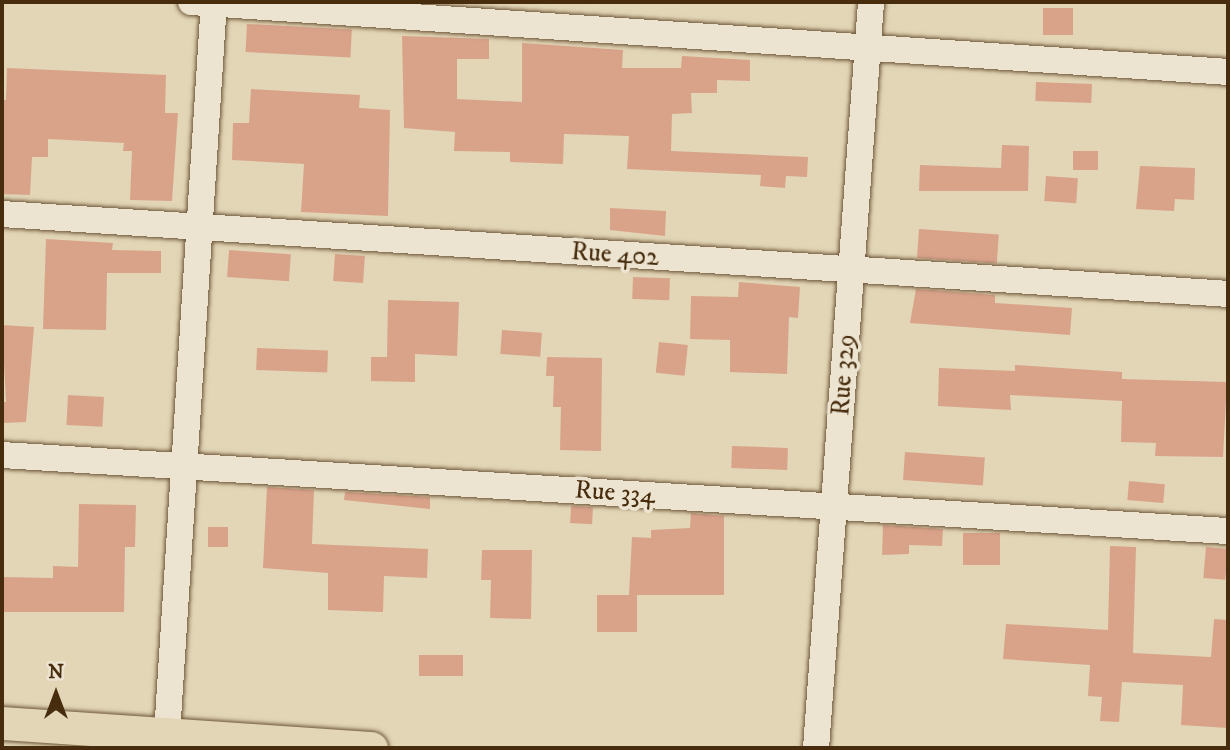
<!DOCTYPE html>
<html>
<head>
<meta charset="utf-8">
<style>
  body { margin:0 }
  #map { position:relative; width:1230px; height:750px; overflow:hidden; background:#e2d6b6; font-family:"IM FELL DW Pica",serif }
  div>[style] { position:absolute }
  .building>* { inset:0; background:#d9a38a; transform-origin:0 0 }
  .roads { filter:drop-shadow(0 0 2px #6e5638) drop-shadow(0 0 2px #6e5638) }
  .minor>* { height:26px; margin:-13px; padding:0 13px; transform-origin:13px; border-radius:13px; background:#ece4d0 }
  .major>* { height:33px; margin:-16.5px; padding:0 16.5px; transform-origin:16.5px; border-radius:16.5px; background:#e2d6b6 }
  span { translate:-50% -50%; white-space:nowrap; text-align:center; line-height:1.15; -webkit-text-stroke:7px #ece4d0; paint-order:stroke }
  .street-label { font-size:26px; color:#472c0e }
  .frame { position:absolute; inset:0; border:4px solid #472c0e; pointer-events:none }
  .north { position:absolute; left:21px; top:659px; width:70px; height:70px; -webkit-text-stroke:5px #ece4d0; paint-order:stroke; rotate:0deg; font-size:19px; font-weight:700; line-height:28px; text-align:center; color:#472c0e }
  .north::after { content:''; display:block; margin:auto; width:24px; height:32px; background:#472c0e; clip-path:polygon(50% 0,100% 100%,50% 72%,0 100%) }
</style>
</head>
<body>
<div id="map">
  <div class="building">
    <div style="left:1043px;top:8px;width:30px;height:27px"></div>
    <div style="left:247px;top:24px;width:105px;height:28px;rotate:3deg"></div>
    <div style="clip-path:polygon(402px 36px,489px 39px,489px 59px,457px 59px,457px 99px,522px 102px,522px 43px,623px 50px,622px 68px,681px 68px,682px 56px,750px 60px,750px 81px,717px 80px,717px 93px,691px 93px,692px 113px,672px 114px,671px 151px,808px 157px,807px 177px,786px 176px,785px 188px,760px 186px,761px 175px,627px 169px,629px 136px,564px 134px,563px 164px,510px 162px,510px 152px,454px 151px,455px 132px,404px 128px)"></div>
    <div style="clip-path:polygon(7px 68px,166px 75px,165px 113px,178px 113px,172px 201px,130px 200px,132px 151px,123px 151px,124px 143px,48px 139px,48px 157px,32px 157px,30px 195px,2px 194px,2px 100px,6px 100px)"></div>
    <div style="left:1036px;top:82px;width:56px;height:19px;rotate:2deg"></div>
    <div style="clip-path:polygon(251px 89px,360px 95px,359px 108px,390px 110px,388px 216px,301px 212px,304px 164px,232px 160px,233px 123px,249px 123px)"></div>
    <div style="clip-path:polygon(1002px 145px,1029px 146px,1028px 191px,919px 191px,920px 165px,1001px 168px)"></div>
    <div style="left:1073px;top:151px;width:25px;height:19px"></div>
    <div style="clip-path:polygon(1140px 166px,1195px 168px,1194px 200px,1175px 199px,1174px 211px,1136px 209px)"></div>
    <div style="left:1046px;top:176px;width:32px;height:25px;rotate:4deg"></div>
    <div style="clip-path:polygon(610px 208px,666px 211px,665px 236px,610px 230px)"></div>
    <div style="left:919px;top:229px;width:80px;height:29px;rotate:4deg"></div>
    <div style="clip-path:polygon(46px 239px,113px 243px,112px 250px,161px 251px,161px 273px,107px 273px,106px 330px,43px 329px)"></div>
    <div style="left:229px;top:250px;width:62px;height:27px;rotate:4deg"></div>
    <div style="left:335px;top:254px;width:30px;height:27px;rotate:4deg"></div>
    <div style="left:633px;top:277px;width:37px;height:22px;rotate:2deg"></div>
    <div style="clip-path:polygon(739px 282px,800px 287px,798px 318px,789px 317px,787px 374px,730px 372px,730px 340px,690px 339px,691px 296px,738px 297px)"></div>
    <div style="clip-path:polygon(916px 289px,995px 295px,995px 303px,1072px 308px,1070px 335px,910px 323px)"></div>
    <div style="clip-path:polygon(388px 300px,459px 302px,457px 356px,415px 354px,415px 382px,371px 381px,371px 357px,387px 357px)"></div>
    <div style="clip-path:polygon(2px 325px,34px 327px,26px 422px,2px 423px,2px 402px,6px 402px)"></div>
    <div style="left:502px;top:330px;width:40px;height:24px;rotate:4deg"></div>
    <div style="left:659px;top:342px;width:29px;height:31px;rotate:6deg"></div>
    <div style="left:257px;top:348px;width:71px;height:22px;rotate:2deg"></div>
    <div style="clip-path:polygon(547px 357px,602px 358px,601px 451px,560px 450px,561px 407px,553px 407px,554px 376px,546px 376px)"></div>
    <div style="clip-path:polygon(1015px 365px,1122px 372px,1122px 379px,1227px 382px,1223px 457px,1155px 456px,1156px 443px,1121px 442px,1122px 401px,1010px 395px,1011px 410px,938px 406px,939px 368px,1015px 371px)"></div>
    <div style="left:68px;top:395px;width:36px;height:30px;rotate:3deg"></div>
    <div style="left:732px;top:446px;width:56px;height:22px;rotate:2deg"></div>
    <div style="left:905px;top:452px;width:80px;height:28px;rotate:4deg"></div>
    <div style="left:1129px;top:481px;width:36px;height:19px;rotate:5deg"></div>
    <div style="clip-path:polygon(267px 487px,314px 490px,312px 544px,428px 549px,427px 578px,384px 576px,383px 612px,328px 610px,328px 573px,263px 568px)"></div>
    <div style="clip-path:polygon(345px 492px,430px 497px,430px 509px,344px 500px)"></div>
    <div style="clip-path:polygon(79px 504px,136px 505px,135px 547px,125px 547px,124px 612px,2px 612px,2px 577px,53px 578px,53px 566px,78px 567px)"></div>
    <div style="left:571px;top:506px;width:22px;height:17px;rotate:3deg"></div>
    <div style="clip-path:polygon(691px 513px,724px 516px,724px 595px,629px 595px,632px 537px,651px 538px,651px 530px,690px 528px)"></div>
    <div style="clip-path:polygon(883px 525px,943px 529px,942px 546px,909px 545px,909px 554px,882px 555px)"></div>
    <div style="left:208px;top:527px;width:20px;height:20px"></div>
    <div style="left:963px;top:533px;width:37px;height:32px"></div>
    <div style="clip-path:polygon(1110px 546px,1136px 547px,1133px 653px,1211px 657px,1214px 619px,1228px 620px,1228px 728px,1181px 725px,1183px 685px,1122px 682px,1119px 722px,1100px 721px,1102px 697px,1088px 696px,1090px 665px,1003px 659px,1006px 624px,1108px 630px)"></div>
    <div style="left:1206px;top:547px;width:22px;height:31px;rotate:5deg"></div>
    <div style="clip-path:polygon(482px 550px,532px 550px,531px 619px,490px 618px,491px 580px,481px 580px)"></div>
    <div style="left:637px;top:595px;width:37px;height:40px;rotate:90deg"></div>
    <div style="left:419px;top:655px;width:44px;height:21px"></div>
  </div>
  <div class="roads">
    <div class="minor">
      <div style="left:191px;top:2px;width:1039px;rotate:3.86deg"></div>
      <div style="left:2px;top:214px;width:1229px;rotate:3.73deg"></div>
      <div style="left:2px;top:455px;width:1228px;rotate:3.55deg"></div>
      <div style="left:167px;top:734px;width:734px;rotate:-86.33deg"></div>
      <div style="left:816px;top:748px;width:748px;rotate:-85.78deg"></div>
    </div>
    <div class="major">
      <div style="left:2px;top:723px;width:370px;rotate:3.9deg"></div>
    </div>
  </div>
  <div class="street-label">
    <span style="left:615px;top:255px;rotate:4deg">Rue 402</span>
    <span style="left:844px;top:375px;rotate:-86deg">Rue 329</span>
    <span style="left:615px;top:493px;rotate:4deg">Rue 334</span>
  </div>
  <div class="frame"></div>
  <div class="north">N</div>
</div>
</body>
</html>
